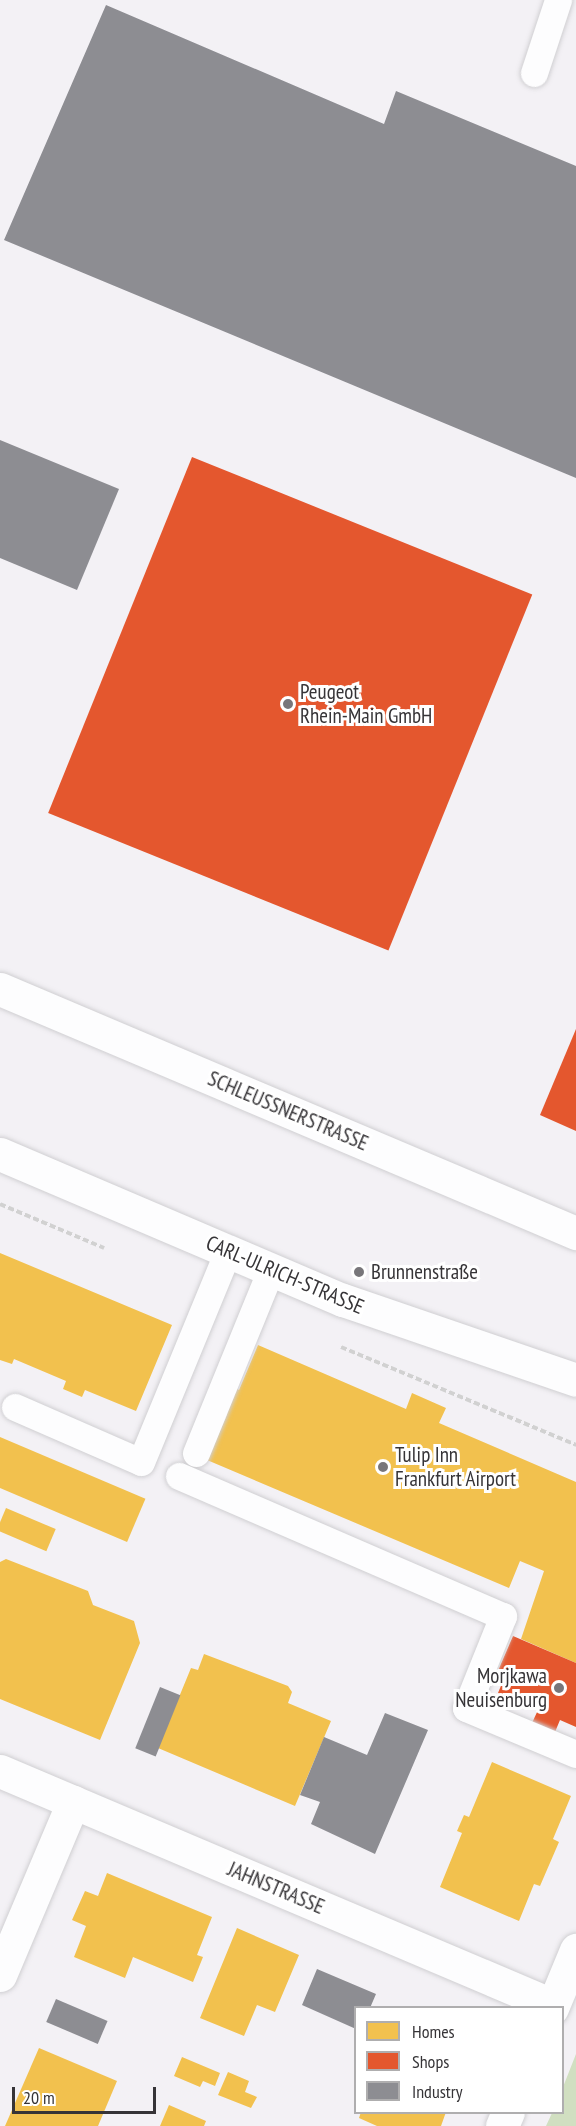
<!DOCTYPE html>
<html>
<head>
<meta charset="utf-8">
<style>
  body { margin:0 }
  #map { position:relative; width:576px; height:2126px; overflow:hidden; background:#f3f1f5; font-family:"PT Sans Narrow",sans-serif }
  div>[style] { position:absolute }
  .green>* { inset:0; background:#d1dfc1 }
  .homes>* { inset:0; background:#f2c14e; transform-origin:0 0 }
  .shops>* { inset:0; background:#e4572e; transform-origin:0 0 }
  .industry>* { inset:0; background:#8d8d92; transform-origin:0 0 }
  .path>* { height:4px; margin-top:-2px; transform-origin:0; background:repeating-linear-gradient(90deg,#d1d1d1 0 6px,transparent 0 9px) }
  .roads { filter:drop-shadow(0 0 2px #d0cfd2) drop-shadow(0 0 2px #d0cfd2) }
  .service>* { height:27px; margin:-13.5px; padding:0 13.5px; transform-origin:13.5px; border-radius:13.5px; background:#fdfdfe }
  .minor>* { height:33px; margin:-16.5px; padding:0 16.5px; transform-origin:16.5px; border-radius:16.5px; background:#fdfdfe }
  .secondary>* { height:33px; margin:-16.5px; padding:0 16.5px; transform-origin:16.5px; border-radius:16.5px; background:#fdfdfe }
  .dots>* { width:16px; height:16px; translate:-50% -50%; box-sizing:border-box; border:3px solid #fff; border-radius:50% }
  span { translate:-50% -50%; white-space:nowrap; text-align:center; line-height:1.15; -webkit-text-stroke:6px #fff; paint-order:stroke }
  .poi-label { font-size:21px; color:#363437 }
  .left { translate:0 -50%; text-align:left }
  .right { translate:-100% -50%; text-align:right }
  .street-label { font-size:21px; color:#363437 }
  .legend { position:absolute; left:354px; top:2006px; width:210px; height:108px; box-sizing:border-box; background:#fff; border:2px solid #afaeaf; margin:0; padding:8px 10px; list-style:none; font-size:18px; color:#363437 }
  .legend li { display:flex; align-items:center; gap:12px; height:30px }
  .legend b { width:30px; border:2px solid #afaeaf }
  .scale { position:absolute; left:12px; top:2087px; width:144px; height:27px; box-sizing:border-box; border:3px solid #363437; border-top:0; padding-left:8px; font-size:18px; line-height:21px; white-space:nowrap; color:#363437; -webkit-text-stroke:4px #fff; paint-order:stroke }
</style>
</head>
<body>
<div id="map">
  <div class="green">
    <div style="clip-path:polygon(576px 2054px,576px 2126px,546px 2126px,552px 2113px,562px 2112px,563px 2087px)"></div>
  </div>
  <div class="homes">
    <div style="clip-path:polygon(0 1253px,172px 1325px,136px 1411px,85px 1390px,82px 1397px,63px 1389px,66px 1381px,14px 1359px,12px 1364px,0 1360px)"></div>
    <div style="clip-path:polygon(258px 1345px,406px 1409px,412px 1393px,446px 1408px,439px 1423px,576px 1482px,576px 1663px,521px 1639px,544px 1571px,520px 1561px,509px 1588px,207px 1460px,227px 1415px,220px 1412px,231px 1386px,239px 1390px)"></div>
    <div style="left:0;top:1437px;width:158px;height:47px;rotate:23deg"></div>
    <div style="left:6px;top:1508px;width:54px;height:24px;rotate:23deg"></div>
    <div style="clip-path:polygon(6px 1559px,88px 1591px,93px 1605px,134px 1621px,140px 1643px,100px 1740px,0 1699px,0 1562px)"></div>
    <div style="clip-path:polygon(204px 1654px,288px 1686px,292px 1692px,288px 1703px,331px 1721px,295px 1806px,158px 1748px,191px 1668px,198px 1670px)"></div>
    <div style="clip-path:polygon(492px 1762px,571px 1796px,553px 1839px,559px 1842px,540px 1886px,534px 1884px,519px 1921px,440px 1887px,462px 1833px,457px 1831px,464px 1815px,469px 1817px)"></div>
    <div style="clip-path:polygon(107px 1873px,212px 1917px,197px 1955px,203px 1957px,193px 1982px,133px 1957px,125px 1978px,74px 1957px,86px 1926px,72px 1920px,85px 1891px,98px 1896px)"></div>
    <div style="clip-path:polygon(237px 1928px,299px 1955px,275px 2012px,257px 2005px,244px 2036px,200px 2018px)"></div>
    <div style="clip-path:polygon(39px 2048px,117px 2081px,98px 2126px,5px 2126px)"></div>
    <div style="clip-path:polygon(182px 2057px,220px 2073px,215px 2086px,203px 2081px,200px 2087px,174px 2076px)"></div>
    <div style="clip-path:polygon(228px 2072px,249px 2081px,245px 2092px,257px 2097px,251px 2108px,218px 2095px)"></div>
    <div style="clip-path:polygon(169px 2105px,206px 2121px,204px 2126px,160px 2126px)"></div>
    <div style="clip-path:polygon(361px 2112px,446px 2112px,441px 2126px,377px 2126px,359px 2118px)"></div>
  </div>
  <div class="shops">
    <div style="left:192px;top:457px;width:367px;height:384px;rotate:22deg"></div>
    <div style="clip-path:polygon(576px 1029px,576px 1131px,540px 1115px)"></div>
    <div style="clip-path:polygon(513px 1636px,576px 1663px,576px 1727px,560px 1720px,555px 1732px,532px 1723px,538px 1710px,498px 1693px,505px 1676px,497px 1673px)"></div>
  </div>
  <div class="industry">
    <div style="clip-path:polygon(106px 5px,384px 124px,396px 91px,576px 166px,576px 478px,4px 240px)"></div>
    <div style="clip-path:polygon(0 440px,119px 489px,77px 590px,0 558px)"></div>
    <div style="left:160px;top:1687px;width:22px;height:66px;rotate:22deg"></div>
    <div style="clip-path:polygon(385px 1713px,428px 1730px,375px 1854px,311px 1824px,320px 1802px,300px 1795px,324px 1737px,367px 1755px)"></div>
    <div style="clip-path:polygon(317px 1969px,376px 1994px,370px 2008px,356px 2008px,356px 2029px,302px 2005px)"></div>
    <div style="left:56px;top:1999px;width:56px;height:25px;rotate:23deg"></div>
  </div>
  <div class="path">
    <div style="left:0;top:1204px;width:113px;rotate:22.9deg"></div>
    <div style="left:341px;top:1347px;width:255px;rotate:22.6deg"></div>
  </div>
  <div class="roads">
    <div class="service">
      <div style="left:534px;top:73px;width:77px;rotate:-71.8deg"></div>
      <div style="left:15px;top:1407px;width:137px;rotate:23.6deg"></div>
      <div style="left:141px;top:1462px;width:228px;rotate:-67.6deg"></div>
      <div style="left:196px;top:1453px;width:199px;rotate:-67.8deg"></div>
      <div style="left:179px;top:1476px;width:353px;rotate:23.4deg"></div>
      <div style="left:503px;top:1616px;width:99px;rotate:111.9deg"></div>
      <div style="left:466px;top:1708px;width:119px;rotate:22.7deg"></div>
    </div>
    <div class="minor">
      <div style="left:0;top:989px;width:626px;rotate:22.96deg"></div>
      <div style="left:0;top:1771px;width:600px;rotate:22.97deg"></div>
      <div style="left:0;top:1975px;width:188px;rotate:-67.1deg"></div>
      <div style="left:552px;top:2008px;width:63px;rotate:-67.5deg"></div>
      <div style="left:502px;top:2126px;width:15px;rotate:-67deg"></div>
    </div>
    <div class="secondary">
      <div style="left:0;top:1154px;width:373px;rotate:23.1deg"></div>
      <div style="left:343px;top:1300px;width:246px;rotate:18.9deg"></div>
    </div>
  </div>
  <div class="dots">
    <div style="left:288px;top:704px;background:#78767a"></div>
    <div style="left:359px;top:1272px;background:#78767a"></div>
    <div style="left:383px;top:1467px;background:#78767a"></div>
    <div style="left:559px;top:1688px;background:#78767a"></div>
  </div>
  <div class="poi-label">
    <span class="left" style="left:300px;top:704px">Peugeot<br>Rhein-Main GmbH</span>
    <span class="left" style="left:371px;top:1272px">Brunnenstraße</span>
    <span class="left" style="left:395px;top:1467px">Tulip Inn<br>Frankfurt Airport</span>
    <span class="right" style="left:547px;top:1688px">Morjkawa<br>Neuisenburg</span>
  </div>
  <div class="street-label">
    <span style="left:288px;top:1111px;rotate:23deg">SCHLEUSSNERSTRASSE</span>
    <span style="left:285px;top:1275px;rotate:23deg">CARL-ULRICH-STRASSE</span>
    <span style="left:276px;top:1888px;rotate:23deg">JAHNSTRASSE</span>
  </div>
  <ul class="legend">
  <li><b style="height:16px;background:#f2c14e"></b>Homes</li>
  <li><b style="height:16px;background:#e4572e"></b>Shops</li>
  <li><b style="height:16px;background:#8d8d92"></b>Industry</li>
  </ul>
  <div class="scale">20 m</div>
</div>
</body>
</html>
